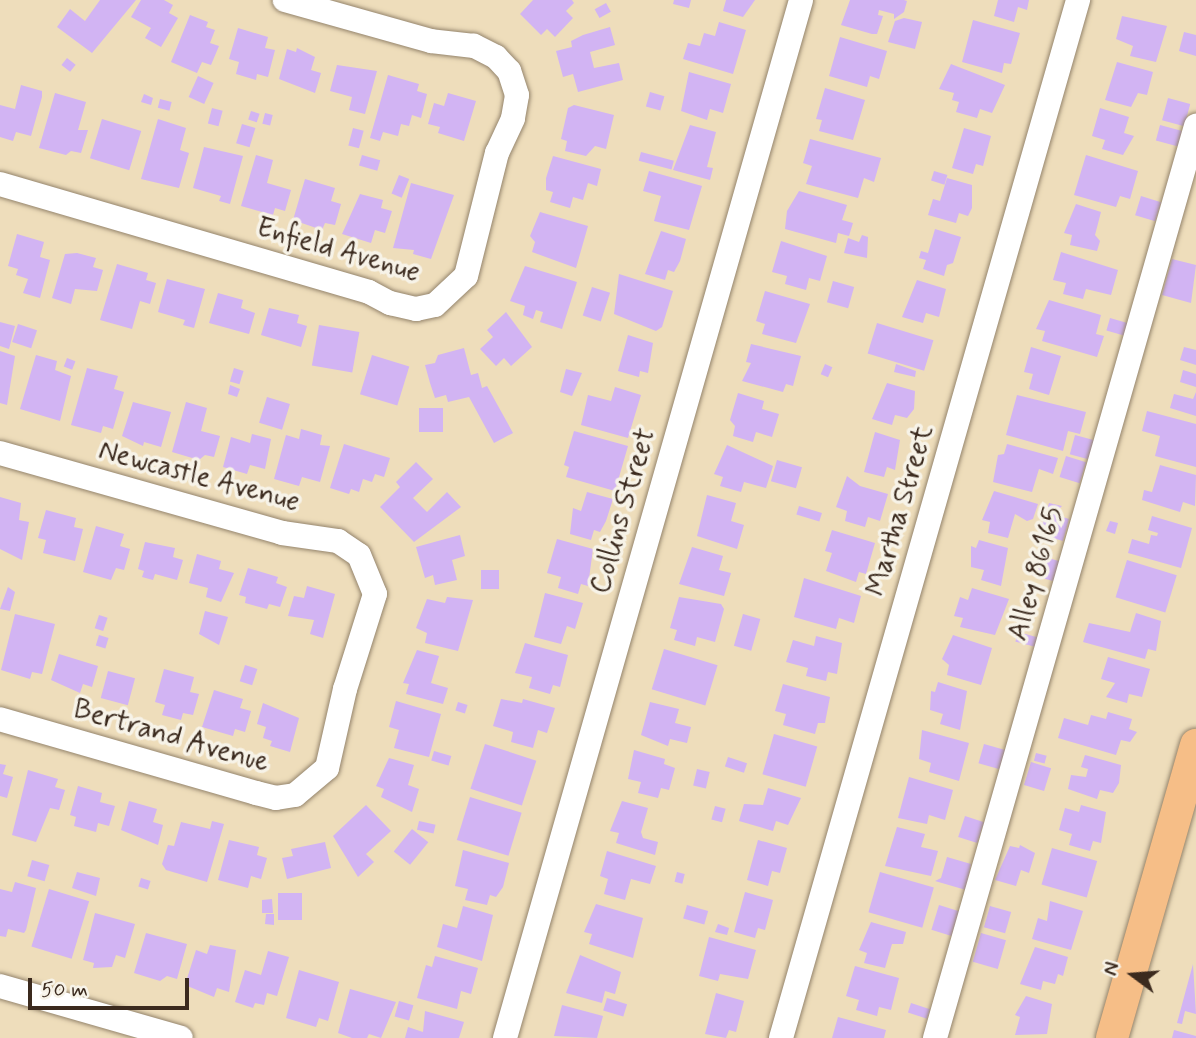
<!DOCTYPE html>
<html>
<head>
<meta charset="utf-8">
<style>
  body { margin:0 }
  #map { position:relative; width:1196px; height:1038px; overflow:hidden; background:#edb; font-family:Mynerve,sans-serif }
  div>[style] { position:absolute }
  .building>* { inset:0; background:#d2b4f3; transform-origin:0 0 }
  .roads { filter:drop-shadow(0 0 2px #94846c) drop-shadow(0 0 2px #94846c) }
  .minor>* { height:24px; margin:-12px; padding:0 12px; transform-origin:12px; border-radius:12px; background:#fff }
  .major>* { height:32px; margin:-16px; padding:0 16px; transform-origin:16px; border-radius:16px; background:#f6be87 }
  span { translate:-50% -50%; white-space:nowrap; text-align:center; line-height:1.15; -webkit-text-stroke:7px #f7f3e8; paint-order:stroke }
  .street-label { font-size:28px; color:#3b2a1e }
  .north { position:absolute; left:1098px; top:940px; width:70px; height:70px; -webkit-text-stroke:5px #f7f3e8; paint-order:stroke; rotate:286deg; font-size:19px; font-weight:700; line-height:28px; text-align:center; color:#3b2a1e }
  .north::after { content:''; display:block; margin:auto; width:24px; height:32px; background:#3b2a1e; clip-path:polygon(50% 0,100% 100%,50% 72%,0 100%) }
  .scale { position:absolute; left:28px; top:978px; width:161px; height:32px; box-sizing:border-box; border:4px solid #3b2a1e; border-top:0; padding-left:9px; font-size:21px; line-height:24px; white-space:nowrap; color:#3b2a1e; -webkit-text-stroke:5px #f7f3e8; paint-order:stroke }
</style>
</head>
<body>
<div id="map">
  <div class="building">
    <div style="clip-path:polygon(100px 0,136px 0,92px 53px,57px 27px,70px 9px,85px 21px)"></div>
    <div style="clip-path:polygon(141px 0,164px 0,173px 5px,169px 13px,178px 18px,161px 47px,145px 38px,151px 28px,131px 17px)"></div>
    <div style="clip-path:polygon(533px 0,572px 0,574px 3px,566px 11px,573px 18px,555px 37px,547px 29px,541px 35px,520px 14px)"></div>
    <div style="clip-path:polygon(674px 0,691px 0,689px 8px,673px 4px)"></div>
    <div style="clip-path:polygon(726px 0,755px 0,743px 17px,723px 11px)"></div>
    <div style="clip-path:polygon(850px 0,904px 0,907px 1px,904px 12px,894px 19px,894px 14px,879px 10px,878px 15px,883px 16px,877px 34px,872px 34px,841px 25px)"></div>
    <div style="clip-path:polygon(998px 0,1029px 0,1027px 10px,1018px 7px,1014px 22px,994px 16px)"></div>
    <div style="left:606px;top:3px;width:10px;height:13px;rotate:61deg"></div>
    <div style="clip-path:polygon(190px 15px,208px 22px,206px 27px,215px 30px,210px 43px,219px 46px,211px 65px,202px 62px,197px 73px,171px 62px)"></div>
    <div style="clip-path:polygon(1122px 16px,1167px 26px,1156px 62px,1130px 56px,1133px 46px,1116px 39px)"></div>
    <div style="clip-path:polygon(904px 18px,922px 22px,915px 49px,888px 42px,895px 21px)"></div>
    <div style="clip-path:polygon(973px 20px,1020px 33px,1011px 64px,1004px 63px,1002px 73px,962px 62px)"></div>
    <div style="clip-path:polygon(719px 22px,746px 30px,733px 74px,683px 59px,688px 43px,700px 46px,704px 33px,715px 36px)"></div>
    <div style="clip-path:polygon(610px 27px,615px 45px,590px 52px,594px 68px,619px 63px,623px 80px,578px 92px,573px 74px,563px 77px,556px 51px,572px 47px,571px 41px,583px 35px)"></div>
    <div style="clip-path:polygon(238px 28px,268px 37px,265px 48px,275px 50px,268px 77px,257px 74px,256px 80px,236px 74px,239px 62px,229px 59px)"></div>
    <div style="clip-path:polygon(1184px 32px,1196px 35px,1196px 56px,1179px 51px)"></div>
    <div style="clip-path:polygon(840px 37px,887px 51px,879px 79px,870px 76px,867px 87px,829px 76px)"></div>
    <div style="clip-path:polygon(297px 48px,315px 57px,311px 70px,321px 73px,315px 93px,279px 79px,287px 49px,296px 52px)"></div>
    <div style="left:67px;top:58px;width:11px;height:9px;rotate:38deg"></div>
    <div style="clip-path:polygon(1117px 62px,1153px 72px,1147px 95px,1138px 93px,1131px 107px,1105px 100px)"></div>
    <div style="clip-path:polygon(951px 64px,1005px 85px,992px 113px,980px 109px,977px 118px,956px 112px,959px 102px,952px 100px,954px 93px,939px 89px)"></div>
    <div style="clip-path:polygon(337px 65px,377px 71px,365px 114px,349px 110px,352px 97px,330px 91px)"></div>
    <div style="clip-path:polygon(689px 72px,731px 84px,723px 113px,710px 109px,707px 120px,681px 111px)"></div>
    <div style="clip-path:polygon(388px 75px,419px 84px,417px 91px,427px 94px,421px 118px,412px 115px,409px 126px,401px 124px,398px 136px,383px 132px,380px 141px,370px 138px)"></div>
    <div style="left:198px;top:76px;width:17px;height:23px;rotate:24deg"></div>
    <div style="clip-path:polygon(21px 85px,42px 91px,42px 97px,31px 136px,16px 132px,13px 141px,0 137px,0 105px,15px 109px)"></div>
    <div style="clip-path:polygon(825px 88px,865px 100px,853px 140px,819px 131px,822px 120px,816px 119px)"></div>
    <div style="left:650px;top:92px;width:15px;height:15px;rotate:16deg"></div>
    <div style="clip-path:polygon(55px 93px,86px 102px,78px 130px,88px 130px,81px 153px,71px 151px,66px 155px,39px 148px)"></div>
    <div style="clip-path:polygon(448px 93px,476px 101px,464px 141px,438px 133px,440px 127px,428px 124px,434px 103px,444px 106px)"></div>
    <div style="clip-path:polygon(144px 94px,153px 98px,151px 105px,141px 102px)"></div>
    <div style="left:1168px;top:98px;width:23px;height:23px;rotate:15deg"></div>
    <div style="left:160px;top:99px;width:12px;height:9px;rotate:14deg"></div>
    <div style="clip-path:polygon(574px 105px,614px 115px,606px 149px,595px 146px,586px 156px,565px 151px,567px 141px,561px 139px,568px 108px)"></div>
    <div style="left:212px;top:108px;width:11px;height:16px;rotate:15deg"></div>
    <div style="clip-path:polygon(1100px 108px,1129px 117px,1124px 133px,1134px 136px,1123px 155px,1102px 149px,1105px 140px,1092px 136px)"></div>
    <div style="left:251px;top:111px;width:9px;height:9px;rotate:18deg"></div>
    <div style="left:265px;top:113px;width:8px;height:11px;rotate:14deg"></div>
    <div style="left:102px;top:119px;width:41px;height:41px;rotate:17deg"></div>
    <div style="clip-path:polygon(158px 119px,186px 128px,180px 150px,189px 153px,179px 188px,141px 179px)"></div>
    <div style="left:242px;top:124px;width:14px;height:20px;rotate:17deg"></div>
    <div style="clip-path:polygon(690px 125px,716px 132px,707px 167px,713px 168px,710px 180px,673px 170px)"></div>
    <div style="left:1160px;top:125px;width:23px;height:16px;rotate:15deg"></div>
    <div style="left:353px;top:128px;width:11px;height:18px;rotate:15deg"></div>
    <div style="clip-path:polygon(964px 128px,991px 136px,983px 166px,976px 164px,973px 174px,952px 168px)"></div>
    <div style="clip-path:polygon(810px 139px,881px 158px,874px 182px,864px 178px,858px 198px,806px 184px,812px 166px,803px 163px)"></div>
    <div style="clip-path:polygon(204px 147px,243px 156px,230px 204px,219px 201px,221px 196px,193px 188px)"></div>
    <div style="left:641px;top:152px;width:34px;height:9px;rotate:15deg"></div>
    <div style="clip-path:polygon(256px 155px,273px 160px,267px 183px,291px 190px,285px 211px,275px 208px,273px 215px,241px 206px)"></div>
    <div style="left:362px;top:155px;width:19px;height:11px;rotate:16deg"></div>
    <div style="clip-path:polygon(1086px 155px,1138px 171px,1130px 199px,1120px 196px,1116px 207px,1074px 195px)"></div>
    <div style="clip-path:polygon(553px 156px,601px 169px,597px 186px,588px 183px,583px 200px,573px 197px,570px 208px,550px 202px,553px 192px,546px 190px,546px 178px)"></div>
    <div style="clip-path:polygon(649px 171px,702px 186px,689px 230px,654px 221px,661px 196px,643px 191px)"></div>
    <div style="left:934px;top:171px;width:14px;height:10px;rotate:17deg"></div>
    <div style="left:399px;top:175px;width:11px;height:20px;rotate:22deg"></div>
    <div style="clip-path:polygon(947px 178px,972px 185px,972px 208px,968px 216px,959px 213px,956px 223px,928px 215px,933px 199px,940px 201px)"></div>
    <div style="clip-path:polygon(305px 179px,335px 188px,331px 201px,341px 204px,335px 225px,325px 223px,322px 230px,293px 220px)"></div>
    <div style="clip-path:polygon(411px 183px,454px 195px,431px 259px,413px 254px,414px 250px,393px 248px)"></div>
    <div style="clip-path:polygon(799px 191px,847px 205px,842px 220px,853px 223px,849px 236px,838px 233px,836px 243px,785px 229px,787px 211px)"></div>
    <div style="clip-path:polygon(360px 194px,383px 200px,381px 208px,392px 211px,385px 233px,375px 230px,371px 243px,342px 234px)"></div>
    <div style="left:1141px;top:196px;width:21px;height:20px;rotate:17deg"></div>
    <div style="clip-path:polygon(1076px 204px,1101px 212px,1095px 235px,1100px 241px,1097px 251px,1070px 245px,1072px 235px,1064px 233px)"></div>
    <div style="clip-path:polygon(540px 212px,588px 226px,576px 268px,532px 252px,535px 242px,530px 236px)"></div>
    <div style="clip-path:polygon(935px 229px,961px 237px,953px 263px,947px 265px,944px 276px,923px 269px,926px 260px,919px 258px,921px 251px,928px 253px)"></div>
    <div style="clip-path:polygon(661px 231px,686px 239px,680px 261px,674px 272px,668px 270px,665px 280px,645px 274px)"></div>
    <div style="clip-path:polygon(17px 234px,44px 242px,40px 257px,50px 260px,40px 298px,23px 293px,28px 279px,16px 275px,18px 269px,8px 266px)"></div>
    <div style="clip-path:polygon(862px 235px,868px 237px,867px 258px,844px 253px,848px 238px,859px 242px)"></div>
    <div style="clip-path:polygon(781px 241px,827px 256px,820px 281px,809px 278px,806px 290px,785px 284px,787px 276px,772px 272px)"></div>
    <div style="clip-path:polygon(1061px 252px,1118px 270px,1111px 295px,1086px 289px,1083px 299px,1063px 294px,1066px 283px,1053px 280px)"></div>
    <div style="clip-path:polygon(77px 253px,96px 258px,93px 267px,103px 270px,97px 291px,75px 289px,71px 304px,52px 298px,65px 254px)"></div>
    <div style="clip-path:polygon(1172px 259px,1196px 265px,1191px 303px,1162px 295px)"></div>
    <div style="clip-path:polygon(117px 264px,148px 273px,146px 280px,156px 283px,150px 304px,140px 301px,132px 329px,100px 320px)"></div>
    <div style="clip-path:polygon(525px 266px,577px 282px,562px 329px,540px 322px,543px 312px,536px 310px,533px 319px,523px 315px,525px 306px,510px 301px)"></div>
    <div style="clip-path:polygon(619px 274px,673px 291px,662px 327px,656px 331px,614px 314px)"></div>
    <div style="clip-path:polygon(167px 279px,205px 289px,194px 328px,183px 325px,185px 320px,158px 312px)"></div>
    <div style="clip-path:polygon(917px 280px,946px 289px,939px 317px,926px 313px,923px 323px,902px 317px)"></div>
    <div style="left:833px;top:281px;width:22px;height:22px;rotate:16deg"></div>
    <div style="left:592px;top:287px;width:19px;height:30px;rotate:18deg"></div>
    <div style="clip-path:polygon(765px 291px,810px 304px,796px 343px,762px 334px,765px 324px,756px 321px)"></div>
    <div style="clip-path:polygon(218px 293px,243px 300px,241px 308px,255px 313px,249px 334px,209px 323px)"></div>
    <div style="clip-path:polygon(1049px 300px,1101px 315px,1096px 334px,1104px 336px,1097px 357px,1042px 341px,1045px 331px,1036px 329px)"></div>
    <div style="clip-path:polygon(269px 308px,299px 315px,297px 323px,307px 326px,301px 347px,261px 335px)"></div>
    <div style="clip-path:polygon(506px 312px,532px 347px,511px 366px,504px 358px,496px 366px,480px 349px,493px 337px,487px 330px)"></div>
    <div style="left:1110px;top:318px;width:19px;height:13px;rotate:16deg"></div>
    <div style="clip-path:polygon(0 322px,15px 326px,9px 349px,0 346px)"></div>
    <div style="left:877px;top:323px;width:59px;height:32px;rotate:17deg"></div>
    <div style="left:18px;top:324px;width:20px;height:19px;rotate:18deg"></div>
    <div style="left:319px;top:325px;width:41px;height:41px;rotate:10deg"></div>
    <div style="clip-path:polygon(628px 335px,653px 343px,648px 373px,640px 371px,639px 377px,618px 371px)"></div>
    <div style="clip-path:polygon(751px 344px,801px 356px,793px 386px,786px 384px,783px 392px,742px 381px,751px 363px,746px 362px)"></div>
    <div style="clip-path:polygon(1031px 347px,1061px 356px,1049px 395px,1029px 389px,1033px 374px,1024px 372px)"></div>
    <div style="clip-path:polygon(1184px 347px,1196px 350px,1196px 365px,1180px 360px)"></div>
    <div style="clip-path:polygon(464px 348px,471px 375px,478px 373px,482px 388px,487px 386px,513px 433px,494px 443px,469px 397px,448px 402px,446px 395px,435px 398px,430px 383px,425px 365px,435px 363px,438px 355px)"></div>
    <div style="clip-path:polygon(0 351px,15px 356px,7px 405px,0 403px)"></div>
    <div style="clip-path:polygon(36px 355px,57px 361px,55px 370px,71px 376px,60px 421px,20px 409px)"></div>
    <div style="left:372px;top:355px;width:39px;height:41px;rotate:17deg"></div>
    <div style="left:67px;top:358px;width:9px;height:9px;rotate:21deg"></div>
    <div style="left:825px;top:364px;width:8px;height:11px;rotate:23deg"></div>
    <div style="clip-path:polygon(896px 364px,916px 371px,915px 377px,894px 372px)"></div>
    <div style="clip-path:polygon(87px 368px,118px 376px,114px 389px,124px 392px,113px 429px,103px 426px,101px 433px,71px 425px)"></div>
    <div style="left:234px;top:368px;width:10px;height:14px;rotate:17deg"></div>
    <div style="clip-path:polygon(566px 369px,582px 373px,572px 396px,560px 392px)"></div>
    <div style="clip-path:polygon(1183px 370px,1196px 374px,1196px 387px,1180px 382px)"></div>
    <div style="clip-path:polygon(887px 383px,915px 391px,914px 409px,907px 418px,895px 415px,892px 425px,872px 419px)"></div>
    <div style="clip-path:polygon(230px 385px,240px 389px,237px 397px,228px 394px)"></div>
    <div style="clip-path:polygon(615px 387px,641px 395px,628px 438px,581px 425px,588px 395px,611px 401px)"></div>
    <div style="clip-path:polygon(1196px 392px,1196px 416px,1170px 408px,1174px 394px,1193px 399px)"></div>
    <div style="clip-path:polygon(738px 393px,764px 401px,762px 409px,779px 414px,772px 437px,756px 432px,753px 442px,733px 436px,735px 426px,730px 420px)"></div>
    <div style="clip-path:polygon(1017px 395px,1086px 412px,1080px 434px,1068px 431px,1063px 451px,1006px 435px)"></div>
    <div style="left:267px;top:397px;width:24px;height:27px;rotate:17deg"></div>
    <div style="clip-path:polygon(133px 402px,171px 412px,161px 447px,144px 442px,143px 446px,122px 436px)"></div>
    <div style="clip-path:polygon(186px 402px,207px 408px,201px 431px,220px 436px,214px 457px,205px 455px,199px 460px,172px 452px)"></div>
    <div style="left:443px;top:408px;width:24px;height:24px;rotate:90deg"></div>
    <div style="clip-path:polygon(1147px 411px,1196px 424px,1196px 467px,1155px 456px,1160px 436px,1142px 431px)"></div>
    <div style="clip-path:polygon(301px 429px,322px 435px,320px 445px,330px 446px,320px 482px,302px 477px,299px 486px,274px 479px,286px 435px,299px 439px)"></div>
    <div style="clip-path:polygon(574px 431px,628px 446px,615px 491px,566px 477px,569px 467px,564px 465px)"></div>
    <div style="clip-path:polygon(875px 432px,900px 440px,895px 470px,887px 467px,884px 477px,864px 472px)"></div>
    <div style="clip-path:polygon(252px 434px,271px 439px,265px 469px,250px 465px,247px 474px,223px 467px,231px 437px,250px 443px)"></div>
    <div style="left:1075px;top:435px;width:20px;height:20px;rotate:15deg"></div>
    <div style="clip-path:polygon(344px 444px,390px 458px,384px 477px,375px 474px,372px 482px,363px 479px,359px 492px,351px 489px,349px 494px,330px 488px)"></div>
    <div style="clip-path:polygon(1007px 444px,1058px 458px,1053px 474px,1039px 469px,1032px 492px,993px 482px,998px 455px,1004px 454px)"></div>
    <div style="clip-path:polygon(727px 445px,773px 466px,766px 488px,744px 482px,741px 492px,720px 486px,723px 477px,714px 474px)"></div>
    <div style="left:1066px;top:456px;width:21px;height:22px;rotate:17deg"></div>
    <div style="left:777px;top:460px;width:26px;height:22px;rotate:16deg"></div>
    <div style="clip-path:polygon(416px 462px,433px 479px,413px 498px,427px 512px,447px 492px,461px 507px,414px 542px,380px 507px,400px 487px,396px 482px)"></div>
    <div style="clip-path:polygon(1160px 465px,1196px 475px,1195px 506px,1183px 502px,1180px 512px,1142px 500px,1144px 490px,1152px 492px)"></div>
    <div style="clip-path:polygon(847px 476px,860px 486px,888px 494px,880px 521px,868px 517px,865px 527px,845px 521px,847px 511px,836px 507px)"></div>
    <div style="clip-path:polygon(994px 491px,1038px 504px,1033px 519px,1027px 521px,1015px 514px,1008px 538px,988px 533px,990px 522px,982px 520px)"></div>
    <div style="clip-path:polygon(587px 492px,613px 499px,606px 521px,600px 532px,594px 530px,591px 540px,570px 534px,573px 508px,581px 511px)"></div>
    <div style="clip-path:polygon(707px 495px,736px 503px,731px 521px,744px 525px,737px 549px,697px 536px)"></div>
    <div style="clip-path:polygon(0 497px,21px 503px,19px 520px,29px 522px,22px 560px,0 549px)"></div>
    <div style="clip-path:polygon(1049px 503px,1062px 506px,1054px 514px,1069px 519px,1063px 541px,1039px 534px)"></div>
    <div style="left:799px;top:506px;width:24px;height:9px;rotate:17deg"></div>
    <div style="clip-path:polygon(46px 510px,76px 518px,74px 527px,83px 529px,75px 561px,43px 553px,46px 540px,38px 538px)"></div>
    <div style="clip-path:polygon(1152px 516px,1192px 528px,1181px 568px,1128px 553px,1132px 539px,1149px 544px,1151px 535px,1157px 536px,1158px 533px,1148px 530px)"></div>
    <div style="clip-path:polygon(1110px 521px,1118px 523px,1115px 534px,1106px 531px)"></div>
    <div style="clip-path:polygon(96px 526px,124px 534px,120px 546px,130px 549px,124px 570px,116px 568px,111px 580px,83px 572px)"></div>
    <div style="clip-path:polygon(832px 530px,875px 543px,866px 574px,859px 572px,856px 582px,826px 571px,832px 553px,825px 551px)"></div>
    <div style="clip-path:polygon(460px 535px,465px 556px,452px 560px,457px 580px,435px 585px,433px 575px,425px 578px,416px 547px)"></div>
    <div style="clip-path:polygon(557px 539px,593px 549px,588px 586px,581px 584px,578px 594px,558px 588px,561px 577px,547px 573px)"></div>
    <div style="clip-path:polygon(979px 540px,1008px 548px,1001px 586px,981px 580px,984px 570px,971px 567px,971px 546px,976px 548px)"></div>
    <div style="clip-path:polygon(145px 542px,175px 548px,173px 557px,183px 560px,177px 580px,155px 574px,153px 580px,142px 577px,144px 571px,138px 569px)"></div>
    <div style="clip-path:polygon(692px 547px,723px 556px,719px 570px,731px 573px,724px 596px,679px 584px)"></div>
    <div style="clip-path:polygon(197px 554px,221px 561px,219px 569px,234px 573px,221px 602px,206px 597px,208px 588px,189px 583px)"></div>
    <div style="left:1038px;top:555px;width:26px;height:21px;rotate:16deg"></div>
    <div style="left:1127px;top:560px;width:52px;height:39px;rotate:17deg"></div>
    <div style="clip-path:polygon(248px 568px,278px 577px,276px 583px,287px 587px,280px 607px,269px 604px,267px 609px,245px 603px,246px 597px,239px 595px)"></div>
    <div style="left:481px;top:570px;width:18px;height:19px"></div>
    <div style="clip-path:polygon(804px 578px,861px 596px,854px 623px,839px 618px,836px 629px,794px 617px)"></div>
    <div style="clip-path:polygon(307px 586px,335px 594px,323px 638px,310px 634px,314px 620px,288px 616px,294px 596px,304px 598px)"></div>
    <div style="clip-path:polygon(8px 587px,15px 592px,10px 611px,0 609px)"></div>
    <div style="clip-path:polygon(972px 588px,1009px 599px,995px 635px,960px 627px,963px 618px,954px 616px,960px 597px,968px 600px)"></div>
    <div style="clip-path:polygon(545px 593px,583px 603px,575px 629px,567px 626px,561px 644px,534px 637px)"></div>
    <div style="clip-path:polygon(447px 597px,473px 600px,458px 651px,425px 643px,427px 633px,416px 628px,427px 599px,445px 603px)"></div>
    <div style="clip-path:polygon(679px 597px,721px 604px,724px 609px,715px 642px,697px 637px,695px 646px,674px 640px,677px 630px,670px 628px)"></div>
    <div style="clip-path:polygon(205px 611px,228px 617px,219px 645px,199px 634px)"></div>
    <div style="clip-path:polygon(1136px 613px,1161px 621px,1156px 651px,1148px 649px,1145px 659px,1083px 642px,1089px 623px,1130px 632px)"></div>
    <div style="clip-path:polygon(15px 614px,55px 624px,42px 674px,32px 672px,30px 679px,1px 670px)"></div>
    <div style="left:743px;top:614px;width:18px;height:33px;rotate:16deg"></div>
    <div style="left:99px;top:615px;width:9px;height:14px;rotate:18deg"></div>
    <div style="left:1018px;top:632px;width:20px;height:10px;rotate:15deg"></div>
    <div style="left:99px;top:635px;width:10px;height:11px;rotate:17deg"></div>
    <div style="clip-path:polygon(953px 635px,992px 648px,981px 685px,947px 675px,949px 665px,942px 659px)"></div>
    <div style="clip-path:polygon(816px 636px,842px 643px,837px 674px,828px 672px,826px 681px,806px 676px,808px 668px,786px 662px,793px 640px,814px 646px)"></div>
    <div style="clip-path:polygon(525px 643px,568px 655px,560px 687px,553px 685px,550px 694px,529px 688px,532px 677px,515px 673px)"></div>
    <div style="left:664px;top:649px;width:56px;height:42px;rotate:17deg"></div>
    <div style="clip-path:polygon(417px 650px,439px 656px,431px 683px,448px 688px,443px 704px,406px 694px,409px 684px,403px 683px)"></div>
    <div style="clip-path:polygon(59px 654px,98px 666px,92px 687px,83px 684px,80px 693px,51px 680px)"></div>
    <div style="clip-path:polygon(1108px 657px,1150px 669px,1142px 697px,1129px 694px,1127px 703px,1106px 697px,1115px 683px,1101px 679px)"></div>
    <div style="left:245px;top:665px;width:13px;height:17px;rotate:18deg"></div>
    <div style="clip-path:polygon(164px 669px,194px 677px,190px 692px,199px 694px,193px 715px,183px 713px,181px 720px,162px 715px,165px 705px,155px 702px)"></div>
    <div style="left:108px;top:671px;width:28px;height:28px;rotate:15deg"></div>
    <div style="clip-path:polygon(938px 682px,967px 691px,960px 730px,940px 724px,943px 714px,930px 710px,931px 691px,935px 692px)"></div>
    <div style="clip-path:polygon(783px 684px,830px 697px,825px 723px,818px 723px,815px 734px,783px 725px,786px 714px,775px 711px)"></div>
    <div style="clip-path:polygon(214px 690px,243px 699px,240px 708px,251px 711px,245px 732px,235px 729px,233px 736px,202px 727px)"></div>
    <div style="clip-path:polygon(501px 699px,522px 703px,523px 699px,555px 708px,547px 733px,538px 730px,533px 748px,511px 742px,513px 732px,493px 726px)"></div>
    <div style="clip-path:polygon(396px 701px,441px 714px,429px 757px,394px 748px,399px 730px,389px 727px)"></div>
    <div style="left:458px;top:702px;width:10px;height:9px;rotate:17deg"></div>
    <div style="clip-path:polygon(650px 702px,679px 709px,675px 723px,691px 727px,687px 743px,670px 739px,668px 746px,641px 735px)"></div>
    <div style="clip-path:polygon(263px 703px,299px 718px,290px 752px,270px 746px,272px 741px,263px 738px,266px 727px,257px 724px)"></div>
    <div style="clip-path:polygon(1108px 712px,1132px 719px,1129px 729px,1137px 732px,1130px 742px,1121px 740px,1116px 755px,1058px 738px,1064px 718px,1088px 725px,1091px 715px,1106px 719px)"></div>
    <div style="clip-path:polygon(922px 730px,969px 743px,959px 781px,929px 772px,931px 763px,919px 759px)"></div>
    <div style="left:774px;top:734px;width:45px;height:42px;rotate:16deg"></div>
    <div style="left:485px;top:744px;width:54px;height:47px;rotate:18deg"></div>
    <div style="left:984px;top:744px;width:22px;height:20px;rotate:16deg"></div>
    <div style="clip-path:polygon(634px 750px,665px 759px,664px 764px,675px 768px,669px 790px,661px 788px,658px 798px,638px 793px,641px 782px,628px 779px)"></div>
    <div style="left:434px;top:751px;width:18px;height:10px;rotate:16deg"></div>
    <div style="left:1036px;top:753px;width:11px;height:8px;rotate:15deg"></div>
    <div style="clip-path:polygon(1085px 755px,1121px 765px,1119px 783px,1113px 793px,1100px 790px,1097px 799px,1068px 789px,1071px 775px,1086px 777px,1088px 769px,1081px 767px)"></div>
    <div style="left:728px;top:757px;width:20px;height:10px;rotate:18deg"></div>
    <div style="clip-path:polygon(389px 758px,414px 765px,408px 785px,419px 789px,412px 812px,381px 797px,384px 789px,376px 786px)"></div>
    <div style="left:1031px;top:762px;width:21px;height:24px;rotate:17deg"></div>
    <div style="clip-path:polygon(0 764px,6px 765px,3px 774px,13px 777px,7px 798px,0 796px)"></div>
    <div style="left:697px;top:769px;width:13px;height:17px;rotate:13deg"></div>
    <div style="clip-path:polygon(28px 770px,58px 779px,55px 787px,65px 790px,59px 810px,50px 808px,36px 842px,12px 835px)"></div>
    <div style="clip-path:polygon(909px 777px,953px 790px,945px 820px,929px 815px,927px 824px,898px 818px)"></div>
    <div style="clip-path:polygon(78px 786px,102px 793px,100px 802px,115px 806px,109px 826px,98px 823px,96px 832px,74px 826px,76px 817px,70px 815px)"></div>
    <div style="clip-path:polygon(768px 788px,801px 798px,788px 825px,776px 821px,773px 831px,739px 821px,744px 804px,763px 805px)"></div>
    <div style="left:470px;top:797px;width:54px;height:45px;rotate:17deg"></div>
    <div style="clip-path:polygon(129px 801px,157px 809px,153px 822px,163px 825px,158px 845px,121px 830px)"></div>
    <div style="clip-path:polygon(622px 801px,648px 808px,641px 832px,643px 838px,658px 842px,655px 855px,616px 843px,619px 833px,610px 831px)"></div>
    <div style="clip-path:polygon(366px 805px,391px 831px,366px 854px,374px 862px,358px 877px,333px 836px)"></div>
    <div style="clip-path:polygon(1081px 805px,1106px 812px,1101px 843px,1093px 841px,1090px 851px,1069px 845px,1072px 834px,1059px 830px,1065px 808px,1079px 812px)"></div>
    <div style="left:715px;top:806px;width:11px;height:14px;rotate:15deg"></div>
    <div style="left:965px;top:816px;width:20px;height:22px;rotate:18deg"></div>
    <div style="clip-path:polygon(212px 821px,224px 824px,207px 882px,166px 870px,162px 864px,168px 845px,174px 846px,181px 822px,210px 829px)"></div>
    <div style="left:419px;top:821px;width:17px;height:9px;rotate:13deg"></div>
    <div style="clip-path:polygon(897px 827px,925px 834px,921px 847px,938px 851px,931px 876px,885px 866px)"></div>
    <div style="left:412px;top:829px;width:21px;height:29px;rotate:39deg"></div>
    <div style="clip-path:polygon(229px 840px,259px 847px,257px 855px,267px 858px,261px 879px,251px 876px,248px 888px,218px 880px)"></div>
    <div style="clip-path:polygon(758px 840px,787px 848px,780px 873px,772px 871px,768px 886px,747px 880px)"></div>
    <div style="clip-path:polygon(325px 842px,331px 868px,287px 879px,282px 858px,293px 856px,291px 849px)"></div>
    <div style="clip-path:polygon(1020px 845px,1035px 853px,1029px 873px,1021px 870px,1016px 886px,995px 880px,1010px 846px,1019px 848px)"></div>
    <div style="left:1052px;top:848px;width:47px;height:38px;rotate:16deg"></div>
    <div style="clip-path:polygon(463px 850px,509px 863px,503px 887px,496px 897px,490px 895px,487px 905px,465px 900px,468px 889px,455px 886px)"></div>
    <div style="clip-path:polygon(607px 851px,656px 866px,650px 884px,631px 879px,625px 900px,604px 894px,608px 879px,600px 876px)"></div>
    <div style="clip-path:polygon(947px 857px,971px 864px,966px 890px,935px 881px,941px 878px)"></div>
    <div style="left:32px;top:860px;width:18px;height:17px;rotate:16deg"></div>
    <div style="clip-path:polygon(77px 872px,100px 878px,96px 896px,72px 888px)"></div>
    <div style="left:677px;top:872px;width:8px;height:10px;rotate:14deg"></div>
    <div style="left:880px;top:872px;width:56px;height:42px;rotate:16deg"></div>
    <div style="left:141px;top:878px;width:10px;height:9px;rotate:17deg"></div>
    <div style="clip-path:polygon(15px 882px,36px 888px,26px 930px,24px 933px,8px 929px,6px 937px,0 936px,0 889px,12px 892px)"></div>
    <div style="left:49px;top:889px;width:42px;height:60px;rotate:17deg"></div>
    <div style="clip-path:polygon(745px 892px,773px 900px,765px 930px,758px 928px,755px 938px,734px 932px)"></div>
    <div style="left:278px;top:893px;width:24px;height:27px"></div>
    <div style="clip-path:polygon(272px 899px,273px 913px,262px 913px,262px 900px)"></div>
    <div style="clip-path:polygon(1050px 901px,1083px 911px,1071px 950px,1032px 939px,1038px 918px,1047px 921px)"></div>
    <div style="clip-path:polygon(596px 904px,643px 918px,633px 958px,589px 944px,592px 934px,584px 932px)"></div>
    <div style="left:687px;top:905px;width:22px;height:14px;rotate:16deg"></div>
    <div style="left:939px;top:905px;width:21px;height:26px;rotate:17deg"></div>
    <div style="clip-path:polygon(463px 906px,493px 915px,482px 961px,437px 947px,443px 924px,457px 928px)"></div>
    <div style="left:990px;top:906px;width:22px;height:22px;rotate:16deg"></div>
    <div style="clip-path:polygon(95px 913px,135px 924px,125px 958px,116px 955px,112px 967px,93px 968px,94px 963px,83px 960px)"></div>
    <div style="clip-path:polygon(266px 914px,274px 914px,274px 925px,265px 924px)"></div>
    <div style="clip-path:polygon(871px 922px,906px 932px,903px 944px,892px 944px,885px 968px,864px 963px,867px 953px,859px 950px)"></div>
    <div style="clip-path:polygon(718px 924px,729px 928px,727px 935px,715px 932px)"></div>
    <div style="clip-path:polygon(146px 933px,187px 944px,177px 979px,167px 976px,160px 981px,134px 973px)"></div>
    <div style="left:981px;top:933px;width:26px;height:30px;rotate:16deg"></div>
    <div style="clip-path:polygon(709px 937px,756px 950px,748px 979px,720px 974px,718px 981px,699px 976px)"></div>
    <div style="clip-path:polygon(210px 945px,236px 950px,229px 992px,217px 988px,214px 997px,185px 985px,196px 950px,207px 954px)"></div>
    <div style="clip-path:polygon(1035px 947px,1068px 957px,1063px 976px,1058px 974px,1055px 984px,1043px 981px,1041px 990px,1020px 984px)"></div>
    <div style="clip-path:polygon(268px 951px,289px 957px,277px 996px,267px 993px,264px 1005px,255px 1003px,253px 1008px,235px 1002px,245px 970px,261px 975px)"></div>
    <div style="clip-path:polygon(580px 955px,621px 972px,615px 994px,605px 991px,602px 1003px,566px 993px)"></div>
    <div style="clip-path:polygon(435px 956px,478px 968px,471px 994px,461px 991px,457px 1009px,417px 998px,426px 965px,432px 967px)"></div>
    <div style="clip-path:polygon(1193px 964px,1196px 1014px,1185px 1011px,1182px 1024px,1177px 1023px)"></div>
    <div style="clip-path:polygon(855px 966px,899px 978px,891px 1010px,879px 1007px,877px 1016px,856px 1010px,859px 1000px,846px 996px)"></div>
    <div style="clip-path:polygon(299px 970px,339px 982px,328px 1021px,319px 1018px,316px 1027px,286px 1018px)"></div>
    <div style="clip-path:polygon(350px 989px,396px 1002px,381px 1038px,369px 1034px,367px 1038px,352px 1038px,338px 1033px)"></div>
    <div style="clip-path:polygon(716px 993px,744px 1001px,736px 1032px,729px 1030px,726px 1038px,705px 1034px)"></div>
    <div style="clip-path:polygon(1026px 996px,1052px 1004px,1047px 1034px,1015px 1035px,1020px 1017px,1015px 1015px)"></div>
    <div style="left:607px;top:998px;width:21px;height:13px;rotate:17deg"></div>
    <div style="left:399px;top:1001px;width:15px;height:16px;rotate:16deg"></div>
    <div style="left:911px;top:1003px;width:20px;height:10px;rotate:18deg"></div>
    <div style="clip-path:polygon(562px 1005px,603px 1016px,597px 1038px,554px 1036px)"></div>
    <div style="clip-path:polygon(425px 1011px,464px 1022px,459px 1038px,405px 1038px,408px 1027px,423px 1032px)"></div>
    <div style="clip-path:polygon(838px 1017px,886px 1030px,884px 1038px,832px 1038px)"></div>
    <div style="clip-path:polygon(1174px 1030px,1196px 1036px,1196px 1038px,1172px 1038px)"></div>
  </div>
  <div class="roads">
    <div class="minor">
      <div style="left:0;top:184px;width:384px;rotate:16.3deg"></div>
      <div style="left:369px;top:292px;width:24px;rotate:28deg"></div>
      <div style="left:390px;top:303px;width:27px;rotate:13deg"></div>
      <div style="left:416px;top:309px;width:19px;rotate:-12deg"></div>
      <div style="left:435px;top:305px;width:42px;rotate:-43.1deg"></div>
      <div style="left:466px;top:276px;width:127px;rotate:-75.9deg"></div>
      <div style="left:497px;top:153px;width:38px;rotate:-65deg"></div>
      <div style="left:513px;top:118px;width:23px;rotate:-80deg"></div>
      <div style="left:517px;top:95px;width:25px;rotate:-108deg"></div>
      <div style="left:509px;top:71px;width:19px;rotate:-133deg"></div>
      <div style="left:496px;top:57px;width:25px;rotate:-153deg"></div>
      <div style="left:474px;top:46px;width:43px;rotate:-173.4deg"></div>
      <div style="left:431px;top:41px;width:152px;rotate:-164.3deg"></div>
      <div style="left:0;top:453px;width:293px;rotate:15.8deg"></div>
      <div style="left:282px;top:533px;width:57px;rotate:8.1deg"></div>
      <div style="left:338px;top:541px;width:25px;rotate:34deg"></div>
      <div style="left:359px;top:555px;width:42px;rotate:67.7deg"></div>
      <div style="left:375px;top:594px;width:100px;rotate:107.5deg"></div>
      <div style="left:345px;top:689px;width:81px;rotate:102.8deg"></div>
      <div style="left:327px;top:768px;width:42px;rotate:139.8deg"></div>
      <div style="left:295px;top:795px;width:19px;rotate:171deg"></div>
      <div style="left:276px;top:798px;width:21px;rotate:-166deg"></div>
      <div style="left:256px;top:793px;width:266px;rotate:-163.9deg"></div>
      <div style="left:0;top:986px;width:188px;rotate:16deg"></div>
      <div style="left:505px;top:1038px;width:1079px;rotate:-74.08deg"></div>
      <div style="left:781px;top:1038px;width:1080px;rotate:-74.03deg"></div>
      <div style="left:935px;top:1038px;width:949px;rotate:-74.03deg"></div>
    </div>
    <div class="major">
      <div style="left:1112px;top:1038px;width:305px;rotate:-74deg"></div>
    </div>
  </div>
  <div class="street-label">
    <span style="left:338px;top:251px;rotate:16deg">Enfield Avenue</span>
    <span style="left:199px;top:477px;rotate:15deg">Newcastle Avenue</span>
    <span style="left:624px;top:511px;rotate:-74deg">Collins Street</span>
    <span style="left:901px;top:511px;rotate:-74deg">Martha Street</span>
    <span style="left:1037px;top:574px;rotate:-74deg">Alley 86165</span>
    <span style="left:171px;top:737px;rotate:16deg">Bertrand Avenue</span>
  </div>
  <div class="north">N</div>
  <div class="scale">50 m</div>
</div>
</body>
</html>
